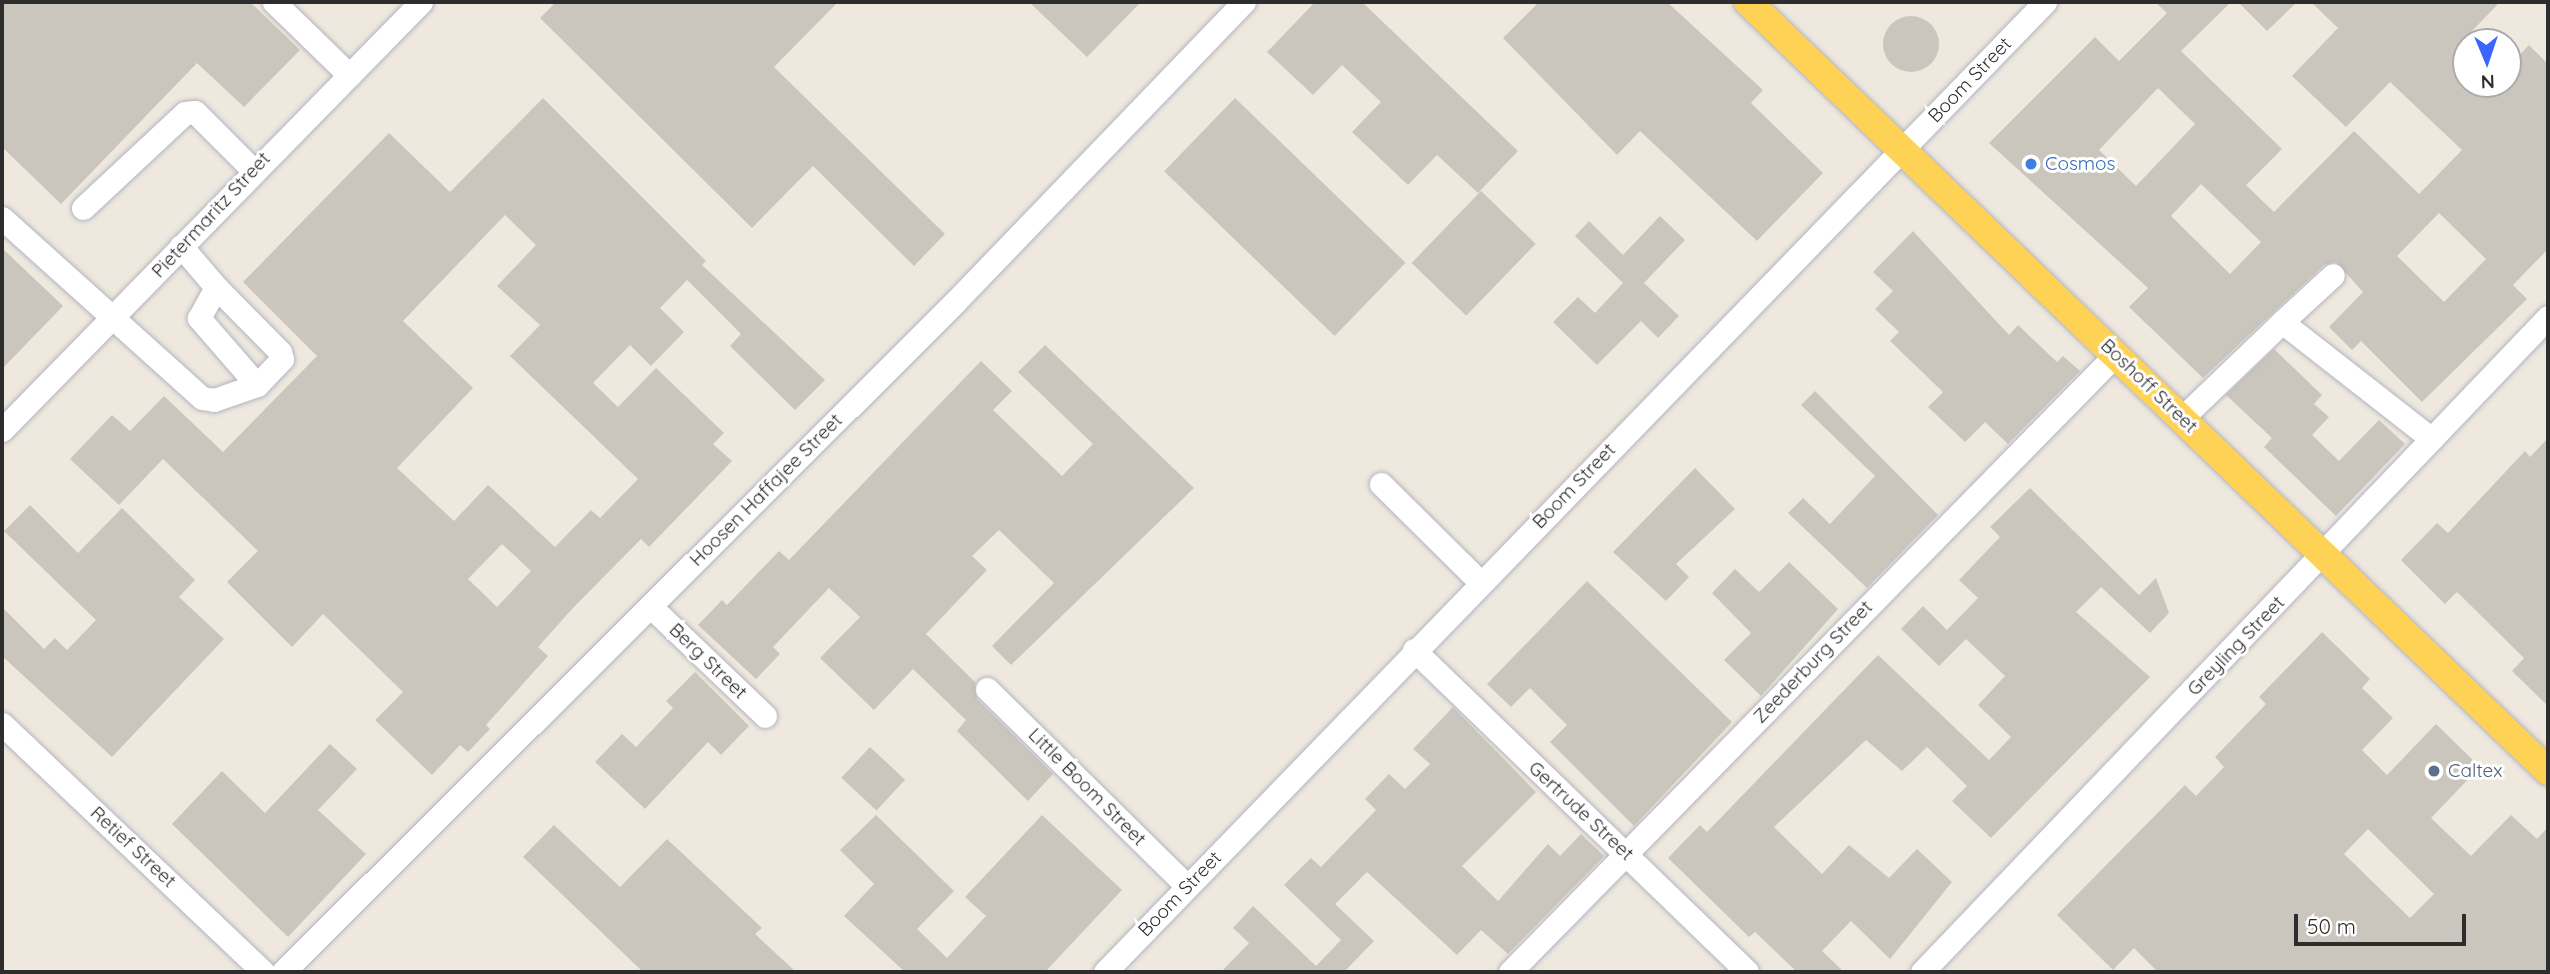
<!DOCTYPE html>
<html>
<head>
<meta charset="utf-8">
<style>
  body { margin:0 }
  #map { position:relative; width:2550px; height:974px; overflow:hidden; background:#efe8de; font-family:Quicksand,sans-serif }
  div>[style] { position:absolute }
  .building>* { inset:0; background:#cbc6bd; transform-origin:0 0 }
  .round { border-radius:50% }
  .roads { filter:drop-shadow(0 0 2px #b2b5c1) drop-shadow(0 0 2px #b2b5c1) }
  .minor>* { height:23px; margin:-11.5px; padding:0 11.5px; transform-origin:11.5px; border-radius:11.5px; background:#fff }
  .major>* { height:28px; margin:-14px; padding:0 14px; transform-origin:14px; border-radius:14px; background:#fed355 }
  .dots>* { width:19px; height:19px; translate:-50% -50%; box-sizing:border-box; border:4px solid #fff; border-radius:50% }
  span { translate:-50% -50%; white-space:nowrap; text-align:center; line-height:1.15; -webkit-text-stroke:6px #fff; paint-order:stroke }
  .street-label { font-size:19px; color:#2d2d2d }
  .shop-label { font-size:19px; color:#366cbe }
  .left { translate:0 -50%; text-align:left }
  .service-label { font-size:19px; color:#4e5e75 }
  .frame { position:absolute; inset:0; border:4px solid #2d2d2d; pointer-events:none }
  .north { position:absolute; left:2452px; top:28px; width:70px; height:70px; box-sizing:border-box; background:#fff; border:2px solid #ababab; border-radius:50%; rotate:178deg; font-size:19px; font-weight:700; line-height:28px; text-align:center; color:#2d2d2d }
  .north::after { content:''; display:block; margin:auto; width:24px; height:32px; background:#3c64ff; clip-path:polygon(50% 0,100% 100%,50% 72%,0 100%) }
  .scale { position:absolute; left:2294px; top:914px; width:172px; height:32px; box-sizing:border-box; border:4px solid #2d2d2d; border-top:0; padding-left:9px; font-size:21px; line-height:24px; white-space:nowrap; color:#2d2d2d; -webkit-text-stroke:5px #fff; paint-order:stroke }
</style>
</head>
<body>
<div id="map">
  <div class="building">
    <div style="clip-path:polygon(2px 2px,250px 2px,300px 50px,244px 107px,197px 63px,61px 204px,2px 147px)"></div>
    <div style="clip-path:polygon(556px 2px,838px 2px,774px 67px,945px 234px,914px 266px,813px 166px,752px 228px,540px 18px)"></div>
    <div style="clip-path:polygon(1029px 2px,1141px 2px,1087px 57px)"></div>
    <div style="clip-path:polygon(1315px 2px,1362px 2px,1518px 151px,1478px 193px,1437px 155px,1408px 185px,1352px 132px,1381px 102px,1342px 65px,1313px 95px,1267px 52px)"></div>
    <div style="clip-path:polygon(1539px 2px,1667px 2px,1763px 90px,1751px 103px,1823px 173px,1757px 241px,1640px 131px,1617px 155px,1503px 38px)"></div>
    <div style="clip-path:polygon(evenodd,2155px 2px,2231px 2px,2181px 51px,2282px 149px,2246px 185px,2274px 212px,2354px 131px,2419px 194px,2462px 150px,2390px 82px,2346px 127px,2292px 76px,2338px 28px,2311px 2px,2500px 2px,2472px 31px,2483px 42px,2466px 42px,2466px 84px,2508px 84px,2508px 67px,2529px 45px,2548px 64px,2548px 249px,2513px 285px,2527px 299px,2422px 402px,2361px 341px,2352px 350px,2329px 327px,2363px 292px,2336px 262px,2324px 265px,2203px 378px,2129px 307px,2148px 288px,1989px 143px,2095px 37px,2119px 61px,2167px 13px,2155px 2px,2158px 88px,2195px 124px,2136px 186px,2099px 150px,2158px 88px,2155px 2px,2201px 184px,2261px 242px,2230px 274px,2171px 216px,2201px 184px,2155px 2px,2439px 213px,2486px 259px,2444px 302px,2397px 256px,2439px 213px)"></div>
    <div style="clip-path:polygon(2238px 2px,2297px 2px,2267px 31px)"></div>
    <div class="round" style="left:1883px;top:16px;width:56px;height:56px"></div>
    <div style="clip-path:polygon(evenodd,543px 98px,706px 261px,702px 265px,825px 380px,795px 410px,730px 346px,741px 334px,687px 280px,660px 308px,684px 332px,651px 366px,630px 345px,593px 383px,618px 407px,656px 368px,724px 433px,713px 444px,732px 461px,649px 547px,641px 539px,572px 609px,538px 647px,548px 656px,486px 725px,490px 729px,468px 752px,460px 745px,432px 775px,375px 720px,403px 692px,323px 614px,292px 647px,227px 582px,258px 551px,163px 459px,119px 505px,70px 459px,112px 415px,130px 431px,164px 396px,223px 452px,317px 356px,243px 282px,389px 133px,450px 192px,543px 98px,505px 215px,536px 245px,497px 286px,540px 325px,510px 356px,638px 479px,600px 518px,591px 510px,555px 547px,488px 485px,454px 521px,397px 468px,473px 388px,403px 321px,505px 215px,543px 98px,502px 544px,531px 571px,497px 607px,468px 579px,502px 544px)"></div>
    <div style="left:1235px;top:98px;width:237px;height:102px;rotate:44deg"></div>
    <div style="left:1481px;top:191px;width:76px;height:100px;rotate:44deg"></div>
    <div style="clip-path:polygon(1660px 216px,1685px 240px,1644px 283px,1679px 316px,1658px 338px,1641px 321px,1597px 365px,1553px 322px,1578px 297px,1595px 313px,1623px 283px,1575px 236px,1589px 221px,1623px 255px)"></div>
    <div style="clip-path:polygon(1913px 231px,2009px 335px,2018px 325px,2057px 362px,2063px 356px,2080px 371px,2008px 444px,1985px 422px,1965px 442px,1928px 407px,1943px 392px,1890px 341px,1899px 332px,1875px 309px,1893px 291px,1873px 272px)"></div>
    <div style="clip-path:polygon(2px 248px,63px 306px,2px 369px)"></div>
    <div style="clip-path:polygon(1045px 345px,1194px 488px,1011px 665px,992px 646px,1054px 583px,999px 530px,972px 556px,987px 570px,926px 634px,975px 682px,977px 699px,1053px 774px,1028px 801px,957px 731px,966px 720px,913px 669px,874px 710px,820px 658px,860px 617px,829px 588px,773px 647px,780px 654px,756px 679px,698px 625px,722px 600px,727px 605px,779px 551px,789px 560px,981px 361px,1012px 391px,993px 410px,1062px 476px,1093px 444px,1018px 372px)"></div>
    <div style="clip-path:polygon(2274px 349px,2322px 395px,2314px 404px,2329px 417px,2312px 435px,2339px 461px,2379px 420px,2405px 444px,2336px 516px,2264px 447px,2272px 438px,2226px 395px)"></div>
    <div style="clip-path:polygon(1815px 391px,1938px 515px,1867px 588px,1788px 513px,1803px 498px,1830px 524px,1875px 476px,1801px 405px)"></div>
    <div style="clip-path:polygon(2548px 438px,2548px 706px,2512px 671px,2524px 658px,2457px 592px,2445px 604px,2401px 560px,2437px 523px,2448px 533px,2525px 451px,2530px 457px)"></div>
    <div style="clip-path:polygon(1695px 468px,1735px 509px,1676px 564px,1689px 577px,1666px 601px,1613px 552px)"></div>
    <div style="clip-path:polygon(2030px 488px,2139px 595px,2156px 578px,2169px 613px,2150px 633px,2101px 587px,2076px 612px,2150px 677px,1991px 838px,1952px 801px,1967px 786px,1927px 747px,1902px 771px,1866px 740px,1774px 827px,1822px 874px,1849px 845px,1889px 878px,1917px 849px,1952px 882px,1890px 959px,1851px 921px,1822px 951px,1844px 972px,1797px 972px,1755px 932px,1749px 937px,1668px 858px,1700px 825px,1707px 832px,1878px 655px,1989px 760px,2011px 737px,1978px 705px,2005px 676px,1966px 639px,1939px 666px,1901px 629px,1923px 606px,1947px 630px,1978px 598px,1959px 580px,2000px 537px,1990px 527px)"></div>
    <div style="clip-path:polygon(30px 505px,78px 553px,122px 508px,195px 580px,179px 597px,224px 639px,112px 757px,2px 656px,2px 607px,44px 649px,55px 638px,67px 650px,96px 620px,4px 531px)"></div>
    <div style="clip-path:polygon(1789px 562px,1838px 609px,1761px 696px,1724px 660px,1751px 633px,1712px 593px,1735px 569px,1759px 592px)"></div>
    <div style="clip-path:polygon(1587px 581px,1732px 722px,1634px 826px,1550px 742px,1567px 725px,1530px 688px,1511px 707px,1487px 684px)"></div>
    <div style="clip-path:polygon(evenodd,2322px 632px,2370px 679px,2362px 688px,2393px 718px,2362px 750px,2387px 775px,2436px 724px,2480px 767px,2431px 818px,2471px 856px,2511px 815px,2537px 839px,2548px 827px,2548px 972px,2158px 972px,2134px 948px,2113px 970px,2057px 915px,2185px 785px,2196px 796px,2224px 767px,2215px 757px,2266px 704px,2259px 697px,2322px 632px,2368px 829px,2434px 894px,2410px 918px,2344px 854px,2368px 829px)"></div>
    <div style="clip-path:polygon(695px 672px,749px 726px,721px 755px,708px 742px,645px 809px,595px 762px,622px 734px,636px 747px,673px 708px,666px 701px)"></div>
    <div style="clip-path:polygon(1453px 707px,1536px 792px,1462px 866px,1498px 901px,1548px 844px,1560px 856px,1581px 834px,1604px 856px,1508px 954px,1481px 930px,1457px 955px,1367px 872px,1335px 904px,1374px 941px,1344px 972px,1221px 972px,1249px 943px,1233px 928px,1253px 906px,1316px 966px,1341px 940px,1284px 885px,1311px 858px,1321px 867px,1376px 810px,1365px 799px,1389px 774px,1405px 789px,1430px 764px,1413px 749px)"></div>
    <div style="clip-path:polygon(330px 744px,357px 769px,318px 810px,366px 854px,288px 937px,172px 824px,222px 771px,265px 813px)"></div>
    <div style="left:870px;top:747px;width:48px;height:42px;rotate:43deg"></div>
    <div style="clip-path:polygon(876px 815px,954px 891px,917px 929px,947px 958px,986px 916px,965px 897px,1042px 815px,1122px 890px,1045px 972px,905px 972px,844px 916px,874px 884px,840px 850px)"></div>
    <div style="clip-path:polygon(554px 825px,620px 887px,667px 839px,762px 928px,755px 934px,796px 972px,643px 972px,523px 857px)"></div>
  </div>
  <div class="roads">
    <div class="minor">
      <div style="left:274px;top:2px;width:105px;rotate:44.2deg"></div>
      <div style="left:83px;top:208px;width:139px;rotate:-43deg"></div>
      <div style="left:185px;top:113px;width:10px;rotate:-6deg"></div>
      <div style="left:195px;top:112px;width:81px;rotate:45deg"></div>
      <div style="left:2px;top:218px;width:269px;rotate:42deg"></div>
      <div style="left:202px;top:398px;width:12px;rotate:9deg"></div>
      <div style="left:214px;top:400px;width:46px;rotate:-19.2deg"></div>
      <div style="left:257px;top:385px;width:89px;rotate:-130.9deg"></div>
      <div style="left:199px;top:318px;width:35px;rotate:-61deg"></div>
      <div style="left:216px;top:287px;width:54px;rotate:-130.5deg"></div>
      <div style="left:216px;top:287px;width:91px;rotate:45.4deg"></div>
      <div style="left:280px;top:352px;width:7px;rotate:74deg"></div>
      <div style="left:282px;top:359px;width:36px;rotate:134deg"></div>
      <div style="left:2282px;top:322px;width:69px;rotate:-42.7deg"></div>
      <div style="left:2182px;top:418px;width:139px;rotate:-43.8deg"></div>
      <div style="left:2282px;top:322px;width:190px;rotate:38deg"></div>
      <div style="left:2px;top:430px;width:599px;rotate:-45.61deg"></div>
      <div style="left:1381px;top:484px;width:139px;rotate:44.7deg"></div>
      <div style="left:650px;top:606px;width:159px;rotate:43.7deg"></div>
      <div style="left:1414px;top:650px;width:463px;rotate:44deg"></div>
      <div style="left:987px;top:689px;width:281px;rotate:44.6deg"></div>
      <div style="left:2px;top:724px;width:360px;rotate:43.5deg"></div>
      <div style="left:283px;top:972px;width:948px;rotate:-44.91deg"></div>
      <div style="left:954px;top:303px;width:418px;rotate:-46.1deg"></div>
      <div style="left:1105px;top:972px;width:1351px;rotate:-45.9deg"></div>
      <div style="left:1510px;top:972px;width:866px;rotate:-45.56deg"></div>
      <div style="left:1922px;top:972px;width:906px;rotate:-46.3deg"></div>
    </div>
    <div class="major">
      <div style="left:1748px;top:2px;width:1110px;rotate:43.87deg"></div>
    </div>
  </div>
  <div class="dots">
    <div style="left:2031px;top:164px;background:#3f7fe0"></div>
    <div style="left:2434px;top:771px;background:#5c6f8a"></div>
  </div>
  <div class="street-label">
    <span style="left:1970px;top:80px;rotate:-46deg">Boom Street</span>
    <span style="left:211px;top:215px;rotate:-47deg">Pietermaritz Street</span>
    <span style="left:2149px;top:386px;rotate:44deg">Boshoff Street</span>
    <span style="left:1574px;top:486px;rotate:-46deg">Boom Street</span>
    <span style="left:766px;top:490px;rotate:-45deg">Hoosen Haffajee Street</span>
    <span style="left:2236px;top:646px;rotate:-46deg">Greyling Street</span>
    <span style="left:708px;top:661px;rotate:44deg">Berg Street</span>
    <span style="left:1813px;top:662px;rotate:-46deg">Zeederburg Street</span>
    <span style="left:1087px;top:787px;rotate:45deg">Little Boom Street</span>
    <span style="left:1581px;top:811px;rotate:43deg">Gertrude Street</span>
    <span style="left:133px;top:847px;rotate:43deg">Retief Street</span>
    <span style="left:1180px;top:894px;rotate:-46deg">Boom Street</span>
  </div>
  <div class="shop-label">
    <span class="left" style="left:2045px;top:164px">Cosmos</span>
  </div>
  <div class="service-label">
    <span class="left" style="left:2448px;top:771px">Caltex</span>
  </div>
  <div class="frame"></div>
  <div class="north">N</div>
  <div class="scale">50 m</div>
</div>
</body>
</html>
